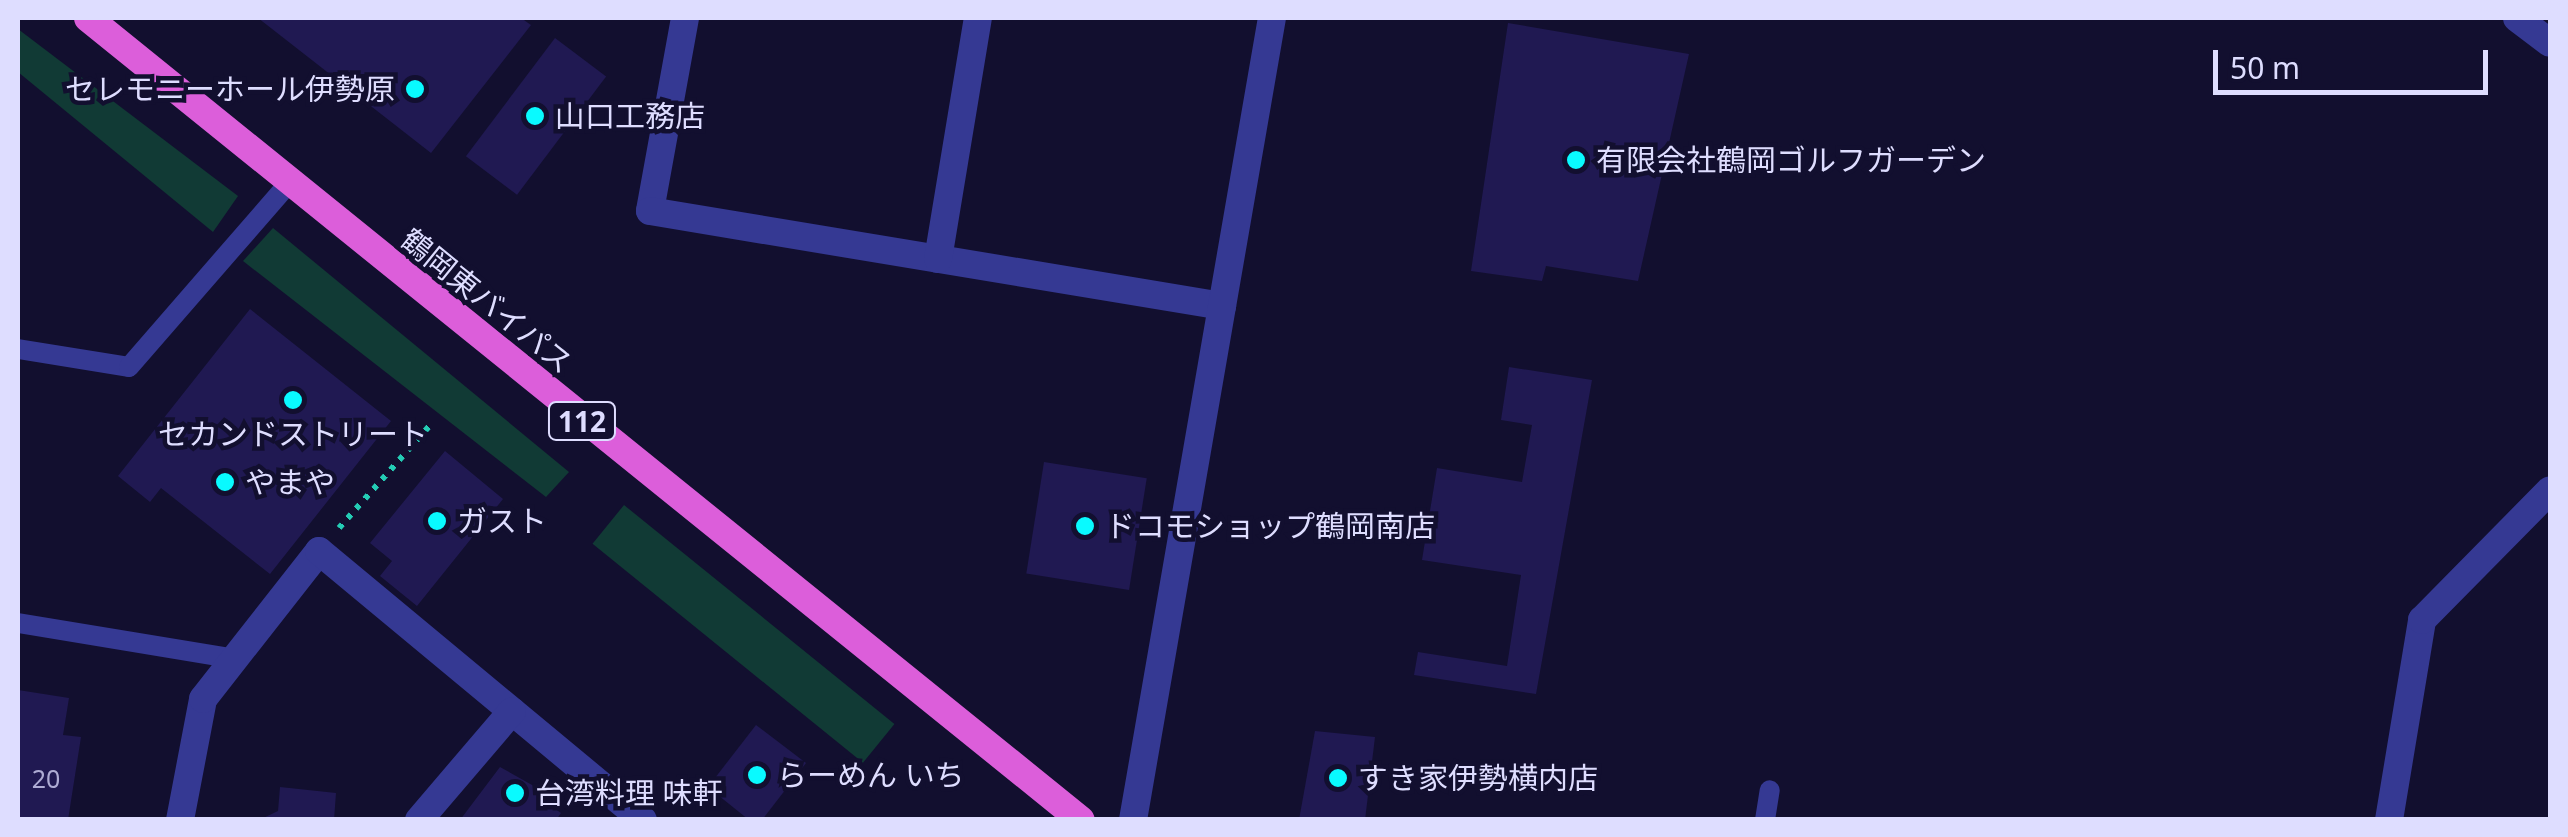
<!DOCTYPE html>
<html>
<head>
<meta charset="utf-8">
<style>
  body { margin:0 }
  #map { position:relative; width:2568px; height:837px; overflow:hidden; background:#120f2f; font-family:"Noto Sans","Noto Sans JP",sans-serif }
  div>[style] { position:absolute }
  .green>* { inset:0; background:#113a35; transform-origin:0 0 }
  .building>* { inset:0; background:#201952; transform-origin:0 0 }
  .path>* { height:6px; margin-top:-3px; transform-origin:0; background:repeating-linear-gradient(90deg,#24ccb5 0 5px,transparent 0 13px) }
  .service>* { height:20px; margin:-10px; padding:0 10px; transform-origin:10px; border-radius:10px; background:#353993 }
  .minor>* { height:28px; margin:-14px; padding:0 14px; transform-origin:14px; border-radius:14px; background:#353993 }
  .tertiary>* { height:28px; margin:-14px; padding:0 14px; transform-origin:14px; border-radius:14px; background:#353993 }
  .trunk>* { height:28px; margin:-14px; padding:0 14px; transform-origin:14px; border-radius:14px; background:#dc5eda }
  .dots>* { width:28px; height:28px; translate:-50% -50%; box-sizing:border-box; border:5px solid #120f2f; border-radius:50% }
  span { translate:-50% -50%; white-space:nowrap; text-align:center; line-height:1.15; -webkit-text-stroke:9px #120f2f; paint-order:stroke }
  .number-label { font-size:25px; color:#aeacd4 }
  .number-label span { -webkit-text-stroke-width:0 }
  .shield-label span { padding:2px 8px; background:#120f2f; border:2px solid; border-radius:8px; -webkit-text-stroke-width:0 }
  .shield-label { font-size:28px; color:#deddff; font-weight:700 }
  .poi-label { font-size:30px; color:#deddff }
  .right { translate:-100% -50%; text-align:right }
  .left { translate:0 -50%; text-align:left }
  .street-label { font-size:30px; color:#deddff }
  .frame { position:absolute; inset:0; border:20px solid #deddff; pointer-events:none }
  .scale { position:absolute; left:2213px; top:50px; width:275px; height:45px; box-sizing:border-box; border:5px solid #deddff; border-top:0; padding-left:12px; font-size:30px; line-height:35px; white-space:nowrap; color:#deddff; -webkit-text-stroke:8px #120f2f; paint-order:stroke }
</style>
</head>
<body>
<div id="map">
  <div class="green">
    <div style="clip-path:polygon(18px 29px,238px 196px,213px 232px,18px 72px)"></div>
    <div style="clip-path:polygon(273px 228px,569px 472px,546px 497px,243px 261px)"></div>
    <div style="left:624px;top:505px;width:348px;height:50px;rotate:39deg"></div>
  </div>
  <div class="building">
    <div style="clip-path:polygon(258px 18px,521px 18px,531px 25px,431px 153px)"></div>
    <div style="clip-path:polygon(1508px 23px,1689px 54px,1638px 281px,1546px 266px,1542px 281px,1471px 271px)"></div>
    <div style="left:555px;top:38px;width:64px;height:148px;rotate:37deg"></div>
    <div style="clip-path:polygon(250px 309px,391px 421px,270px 574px,161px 488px,150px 502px,118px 476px)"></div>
    <div style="clip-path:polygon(1509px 367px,1592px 380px,1536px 694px,1414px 675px,1418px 652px,1507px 666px,1521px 575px,1422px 560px,1437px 468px,1522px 482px,1532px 425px,1501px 420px)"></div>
    <div style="clip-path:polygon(445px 451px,503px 499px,417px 606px,380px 576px,392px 561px,370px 543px)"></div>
    <div style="left:1044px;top:462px;width:104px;height:113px;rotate:9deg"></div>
    <div style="clip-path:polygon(18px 690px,69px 698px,63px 735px,81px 737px,68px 820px,18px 820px)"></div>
    <div style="clip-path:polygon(756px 725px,806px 763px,762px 820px,749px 820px,708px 787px)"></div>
    <div style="clip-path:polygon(1315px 731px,1375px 737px,1365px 820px,1299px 820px)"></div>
    <div style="clip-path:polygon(500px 767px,557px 799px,551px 806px,561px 813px,556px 820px,460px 820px)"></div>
    <div style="clip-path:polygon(280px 787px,336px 793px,334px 820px,259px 820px,278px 811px)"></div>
  </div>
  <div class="path">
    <div style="left:339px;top:528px;width:140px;rotate:-48.5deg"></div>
  </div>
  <div class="service">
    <div style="left:18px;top:349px;width:112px;rotate:9.2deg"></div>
    <div style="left:129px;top:367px;width:245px;rotate:-49deg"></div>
    <div style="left:18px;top:623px;width:220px;rotate:9.4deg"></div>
    <div style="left:1765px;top:820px;width:30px;rotate:-81deg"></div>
  </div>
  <div class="minor">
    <div style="left:685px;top:18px;width:196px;rotate:100.3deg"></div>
    <div style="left:650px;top:211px;width:580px;rotate:9.43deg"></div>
    <div style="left:2517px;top:18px;width:41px;rotate:37.1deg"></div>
    <div style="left:938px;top:259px;width:244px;rotate:-80.6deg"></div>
    <div style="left:180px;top:820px;width:123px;rotate:-79.2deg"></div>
    <div style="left:203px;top:699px;width:188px;rotate:-51.9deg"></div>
    <div style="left:319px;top:551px;width:421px;rotate:39.7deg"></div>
    <div style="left:419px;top:820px;width:143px;rotate:-49.5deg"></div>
    <div style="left:2389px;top:820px;width:203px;rotate:-80.6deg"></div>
    <div style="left:2422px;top:620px;width:182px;rotate:-45.4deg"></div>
  </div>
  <div class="tertiary">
    <div style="left:1133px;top:820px;width:814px;rotate:-80.17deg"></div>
  </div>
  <div class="trunk">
    <div style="left:88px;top:18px;width:1276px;rotate:38.93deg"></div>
  </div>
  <div class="dots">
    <div style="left:415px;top:89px;background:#09faff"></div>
    <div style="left:535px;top:116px;background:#09faff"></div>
    <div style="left:1576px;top:160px;background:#09faff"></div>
    <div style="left:293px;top:400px;background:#09faff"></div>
    <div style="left:225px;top:482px;background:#09faff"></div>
    <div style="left:437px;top:521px;background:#09faff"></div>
    <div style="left:1085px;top:526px;background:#09faff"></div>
    <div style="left:757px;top:775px;background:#09faff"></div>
    <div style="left:1338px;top:778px;background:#09faff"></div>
    <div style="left:515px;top:793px;background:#09faff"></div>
  </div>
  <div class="number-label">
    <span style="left:46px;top:778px">20</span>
  </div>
  <div class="shield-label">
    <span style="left:582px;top:421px">112</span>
  </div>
  <div class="poi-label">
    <span class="right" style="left:395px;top:89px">セレモニーホール伊勢原</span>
    <span class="left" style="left:555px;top:116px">山口工務店</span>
    <span class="left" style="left:1596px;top:160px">有限会社鶴岡ゴルフガーデン</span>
    <span style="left:293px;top:434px">セカンドストリート</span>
    <span class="left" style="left:245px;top:482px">やまや</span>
    <span class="left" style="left:457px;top:521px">ガスト</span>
    <span class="left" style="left:1105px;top:526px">ドコモショップ鶴岡南店</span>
    <span class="left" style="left:777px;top:775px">らーめん いち</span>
    <span class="left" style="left:1358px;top:778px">すき家伊勢横内店</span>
    <span class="left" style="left:535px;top:793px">台湾料理 味軒</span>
  </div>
  <div class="street-label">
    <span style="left:487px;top:301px;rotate:39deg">鶴岡東バイパス</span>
  </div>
  <div class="frame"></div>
  <div class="scale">50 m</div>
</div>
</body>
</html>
